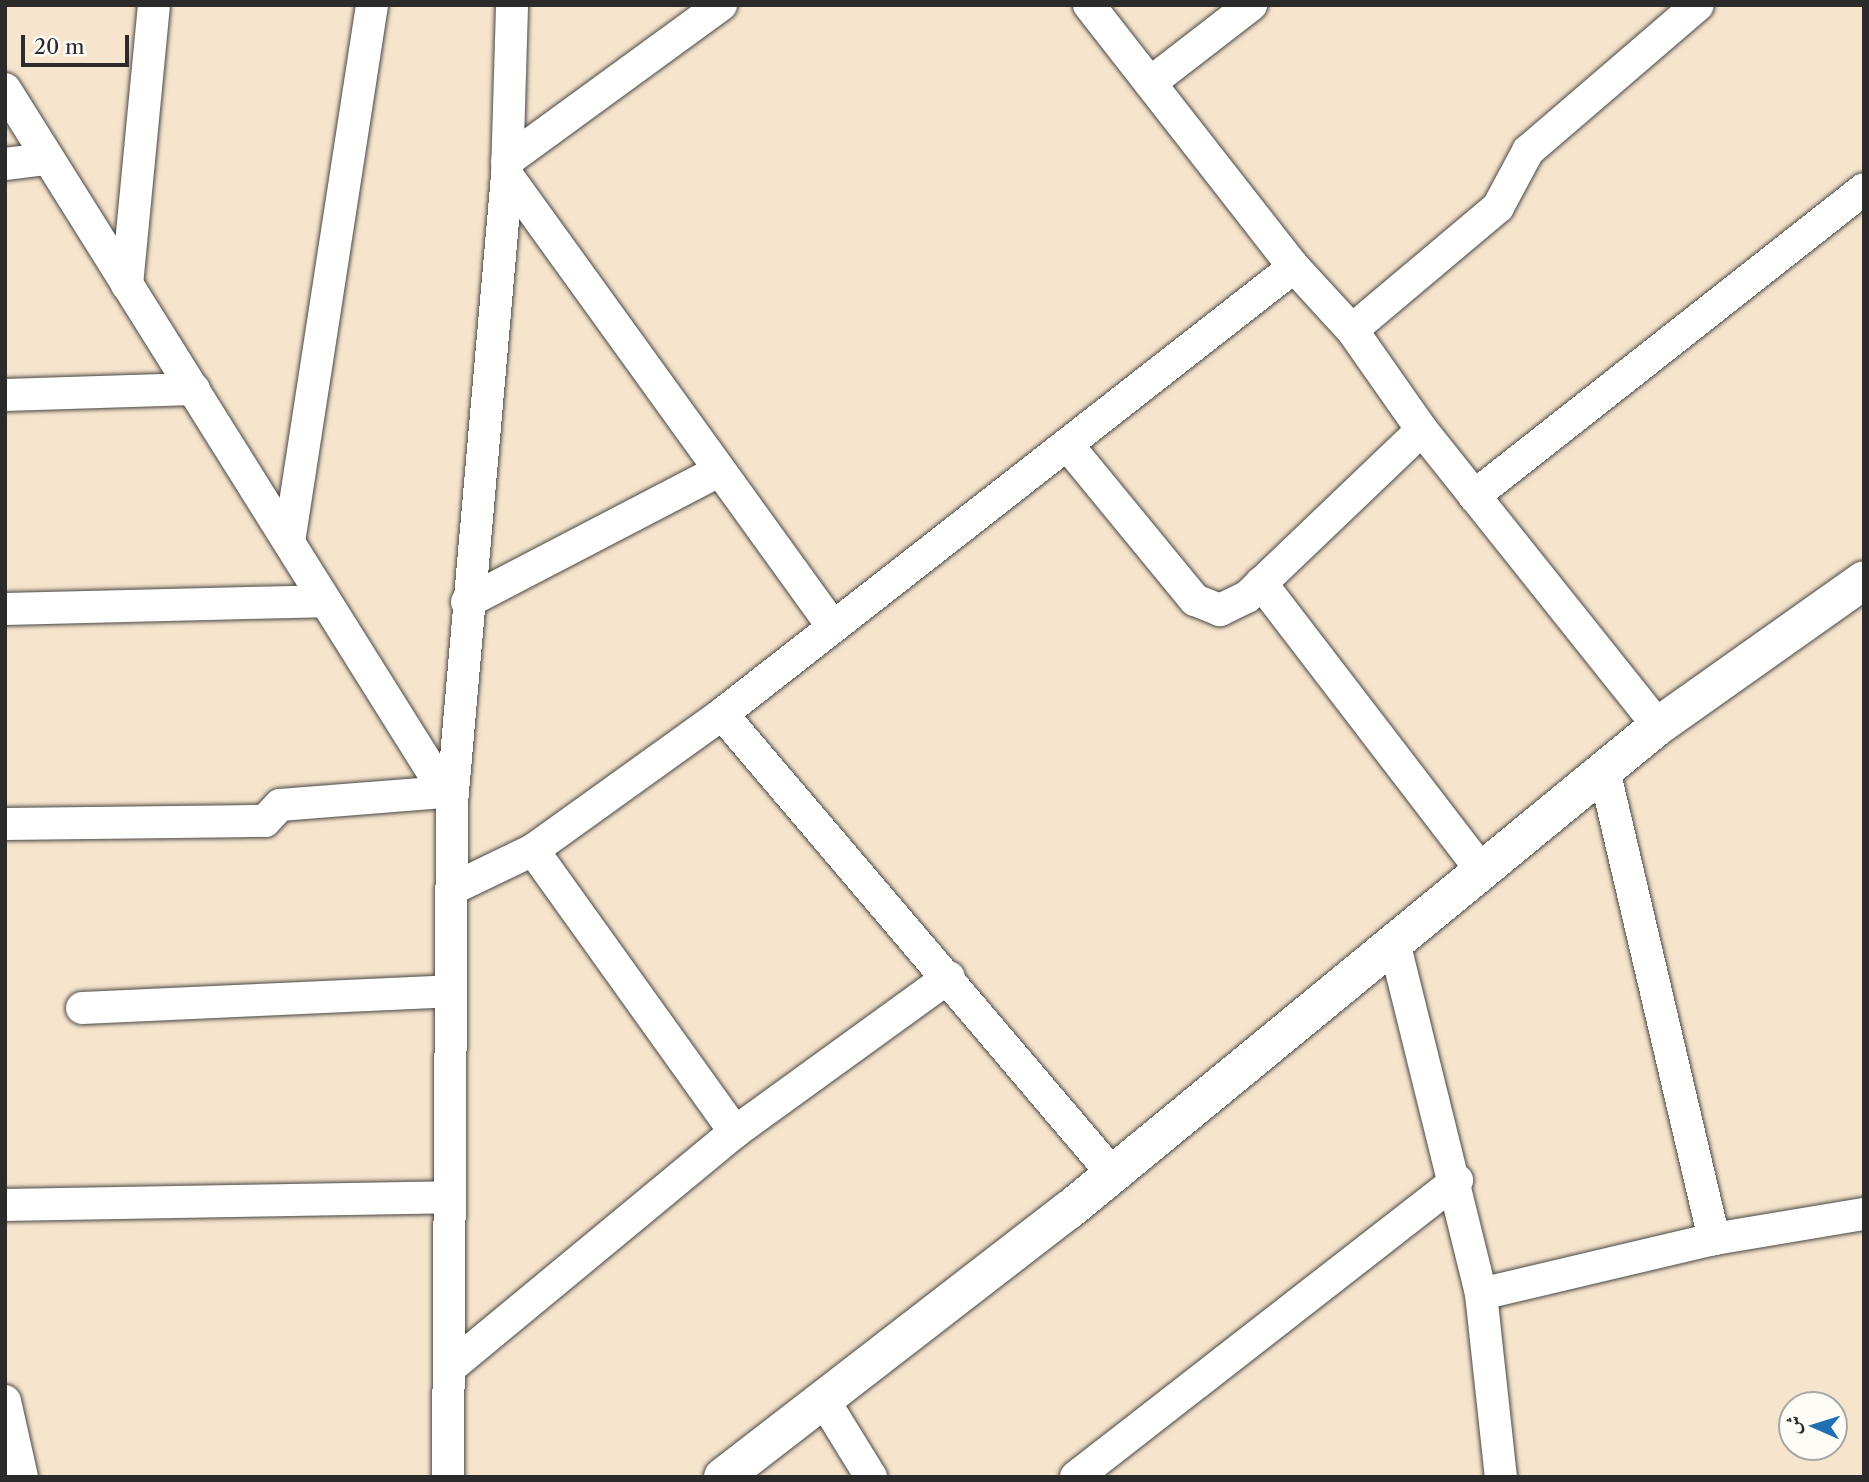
<!DOCTYPE html>
<html>
<head>
<meta charset="utf-8">
<style>
  body { margin:0 }
  #map { position:relative; width:1869px; height:1482px; overflow:hidden; background:#f6e4cd; font-family:"Libre Caslon Text",Amiri,serif }
  div>[style] { position:absolute }
  .roads { filter:drop-shadow(0 0 2px #494743) drop-shadow(0 0 2px #494743) }
  .minor>* { height:32px; margin:-16px; padding:0 16px; transform-origin:16px; border-radius:16px; background:#fff }
  .tertiary>* { height:38px; margin:-19px; padding:0 19px; transform-origin:19px; border-radius:19px; background:#fff }
  span { translate:-50% -50%; white-space:nowrap; text-align:center; line-height:1.15; -webkit-text-stroke:7px #fdfcf7; paint-order:stroke }
  .frame { position:absolute; inset:0; border:7px solid #2b2b2b; pointer-events:none }
  .north { position:absolute; left:1778px; top:1391px; width:70px; height:70px; box-sizing:border-box; background:#fdfcf7; border:2px solid #a9a8a5; border-radius:50%; rotate:273deg; font-size:19px; font-weight:700; line-height:28px; text-align:center; color:#2b2b2b }
  .north::after { content:''; display:block; margin:auto; width:24px; height:32px; background:#1f6fb2; clip-path:polygon(50% 0,100% 100%,50% 72%,0 100%) }
  .scale { position:absolute; left:21px; top:35px; width:108px; height:32px; box-sizing:border-box; border:4px solid #2b2b2b; border-top:0; padding-left:9px; font-size:21px; line-height:24px; white-space:nowrap; color:#2b2b2b; -webkit-text-stroke:5px #fdfcf7; paint-order:stroke }
</style>
</head>
<body>
<div id="map">
  <div class="roads">
    <div class="minor">
      <div style="left:1089px;top:5px;width:333px;rotate:52deg"></div>
      <div style="left:1294px;top:267px;width:86px;rotate:47.4deg"></div>
      <div style="left:1352px;top:330px;width:122px;rotate:55deg"></div>
      <div style="left:1422px;top:430px;width:379px;rotate:51.4deg"></div>
      <div style="left:1150px;top:83px;width:128px;rotate:-37.7deg"></div>
      <div style="left:5px;top:89px;width:842px;rotate:57.95deg"></div>
      <div style="left:507px;top:161px;width:265px;rotate:-36.1deg"></div>
      <div style="left:5px;top:164px;width:40px;rotate:-7.1deg"></div>
      <div style="left:507px;top:175px;width:554px;rotate:54.19deg"></div>
      <div style="left:127px;top:285px;width:281px;rotate:-84.5deg"></div>
      <div style="left:1352px;top:330px;width:191px;rotate:-40.1deg"></div>
      <div style="left:1498px;top:207px;width:64px;rotate:-61.8deg"></div>
      <div style="left:1528px;top:151px;width:224px;rotate:-40.7deg"></div>
      <div style="left:5px;top:395px;width:189px;rotate:-1.8deg"></div>
      <div style="left:1070px;top:448px;width:197px;rotate:50.6deg"></div>
      <div style="left:1195px;top:600px;width:27px;rotate:22deg"></div>
      <div style="left:1220px;top:610px;width:30px;rotate:-26deg"></div>
      <div style="left:1247px;top:597px;width:242px;rotate:-43.7deg"></div>
      <div style="left:1474px;top:496px;width:496px;rotate:-38.2deg"></div>
      <div style="left:289px;top:542px;width:543px;rotate:-81.21deg"></div>
      <div style="left:1261px;top:583px;width:364px;rotate:52.5deg"></div>
      <div style="left:467px;top:602px;width:282px;rotate:-27.5deg"></div>
      <div style="left:5px;top:609px;width:320px;rotate:-1.4deg"></div>
      <div style="left:722px;top:714px;width:602px;rotate:49.65deg"></div>
      <div style="left:1604px;top:770px;width:482px;rotate:76.8deg"></div>
      <div style="left:5px;top:824px;width:260px;rotate:-0.7deg"></div>
      <div style="left:265px;top:821px;width:22px;rotate:-47deg"></div>
      <div style="left:280px;top:805px;width:167px;rotate:-4.5deg"></div>
      <div style="left:533px;top:850px;width:347px;rotate:54.4deg"></div>
      <div style="left:452px;top:889px;width:90px;rotate:-25.7deg"></div>
      <div style="left:533px;top:850px;width:233px;rotate:-35.7deg"></div>
      <div style="left:722px;top:714px;width:726px;rotate:-38.01deg"></div>
      <div style="left:1394px;top:942px;width:363px;rotate:76.1deg"></div>
      <div style="left:1481px;top:1294px;width:184px;rotate:83.8deg"></div>
      <div style="left:82px;top:1008px;width:369px;rotate:-2.6deg"></div>
      <div style="left:5px;top:1205px;width:443px;rotate:-1deg"></div>
      <div style="left:1481px;top:1294px;width:239px;rotate:-13.3deg"></div>
      <div style="left:1714px;top:1239px;width:152px;rotate:-9.5deg"></div>
      <div style="left:452px;top:1366px;width:367px;rotate:-39.6deg"></div>
      <div style="left:735px;top:1132px;width:264px;rotate:-35.9deg"></div>
      <div style="left:823px;top:1399px;width:92px;rotate:58.4deg"></div>
      <div style="left:5px;top:1401px;width:78px;rotate:77.4deg"></div>
      <div style="left:448px;top:1477px;width:674px;rotate:-89.66deg"></div>
      <div style="left:452px;top:803px;width:630px;rotate:-84.99deg"></div>
      <div style="left:507px;top:175px;width:170px;rotate:-88.3deg"></div>
      <div style="left:1076px;top:1477px;width:483px;rotate:-37.9deg"></div>
    </div>
    <div class="tertiary">
      <div style="left:723px;top:1477px;width:437px;rotate:-37.7deg"></div>
      <div style="left:1069px;top:1210px;width:762px;rotate:-39.41deg"></div>
      <div style="left:1658px;top:726px;width:252px;rotate:-35.3deg"></div>
    </div>
  </div>
  <div class="frame"></div>
  <div class="north">ش</div>
  <div class="scale">20 m</div>
</div>
</body>
</html>
